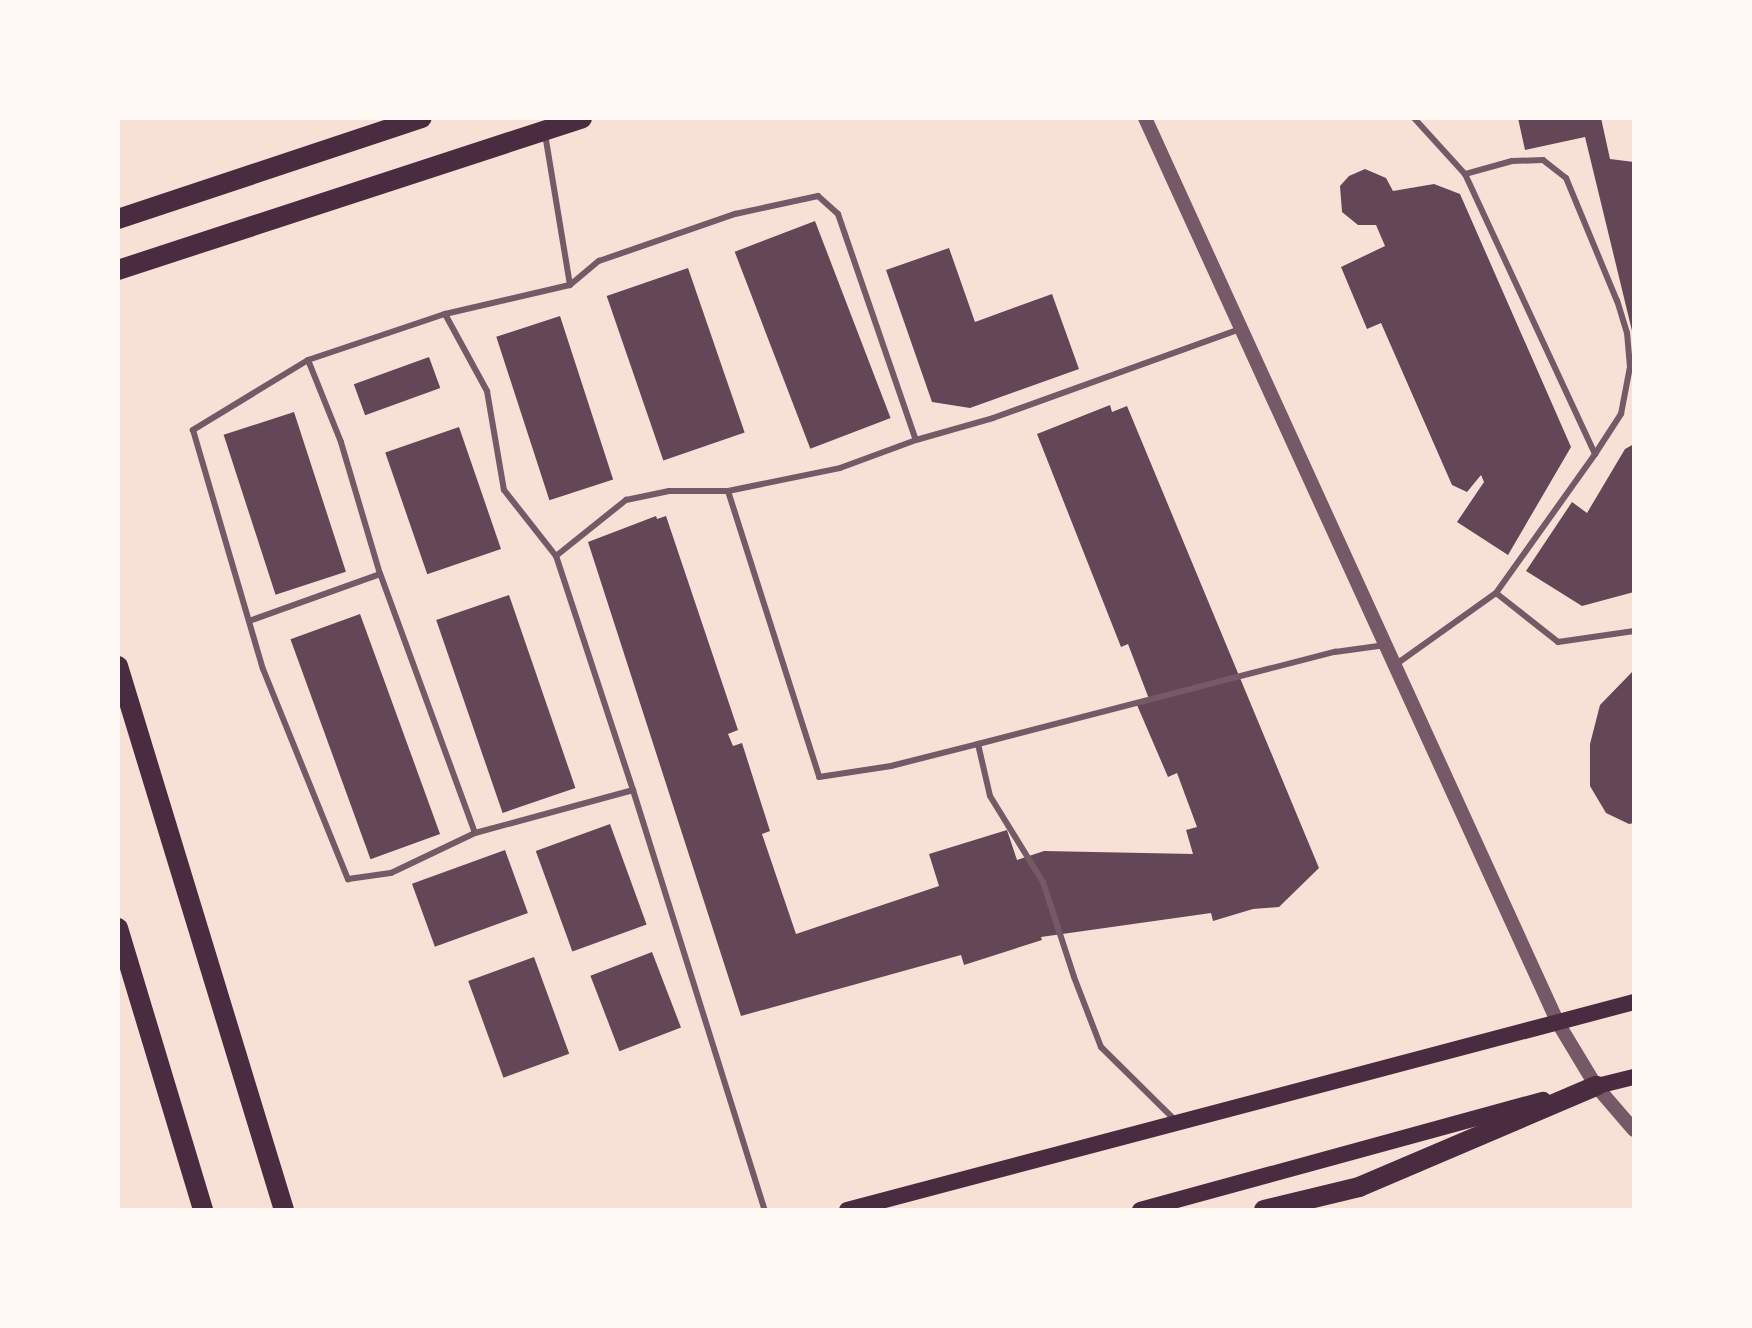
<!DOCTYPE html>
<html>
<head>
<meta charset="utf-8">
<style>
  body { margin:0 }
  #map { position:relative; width:1752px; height:1328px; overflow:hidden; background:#f7e1d7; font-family:Lato,sans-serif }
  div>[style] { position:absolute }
  .building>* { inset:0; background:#644757; transform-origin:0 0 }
  .service>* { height:6px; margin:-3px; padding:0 3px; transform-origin:3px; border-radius:3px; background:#755966 }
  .tertiary>* { height:14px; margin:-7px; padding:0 7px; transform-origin:7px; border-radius:7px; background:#755966 }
  .secondary>* { height:16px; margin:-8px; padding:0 8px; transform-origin:8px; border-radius:8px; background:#4a2c40 }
  .primary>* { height:20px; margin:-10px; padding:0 10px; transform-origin:10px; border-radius:10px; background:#4a2c40 }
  span { translate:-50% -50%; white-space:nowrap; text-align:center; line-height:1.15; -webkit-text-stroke:8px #fffaf5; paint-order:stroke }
  .frame { position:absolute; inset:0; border:120px solid #fffaf5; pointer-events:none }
</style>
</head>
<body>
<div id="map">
  <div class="building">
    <div style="clip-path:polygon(1518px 118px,1601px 118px,1610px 159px,1634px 162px,1634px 339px,1585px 137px,1525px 150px)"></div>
    <div style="clip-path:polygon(1365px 169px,1386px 178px,1393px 191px,1434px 184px,1460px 194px,1571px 447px,1508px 555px,1457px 522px,1484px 482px,1481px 475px,1467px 492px,1452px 485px,1381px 323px,1367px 329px,1341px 267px,1385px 246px,1376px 225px,1358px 225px,1342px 212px,1340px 186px,1349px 176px)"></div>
    <div style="left:815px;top:221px;width:211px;height:86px;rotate:69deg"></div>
    <div style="clip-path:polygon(949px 248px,975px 322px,1052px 294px,1079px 369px,970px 408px,932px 402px,886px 270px)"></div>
    <div style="left:688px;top:268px;width:174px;height:86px;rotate:71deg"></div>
    <div style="left:560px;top:316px;width:172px;height:67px;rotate:72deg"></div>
    <div style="left:429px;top:357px;width:33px;height:80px;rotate:70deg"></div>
    <div style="clip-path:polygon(1110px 405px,1112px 412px,1127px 406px,1319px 868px,1279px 907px,1253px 909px,1213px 921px,1211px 913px,1041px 937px,1042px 940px,964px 965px,961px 955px,741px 1016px,588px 542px,656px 516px,657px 519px,666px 516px,738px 730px,728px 734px,733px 746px,742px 743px,770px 831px,762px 834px,796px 934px,939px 886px,929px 854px,1007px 830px,1017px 860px,1044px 851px,1193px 854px,1186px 830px,1197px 827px,1177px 773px,1168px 777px,1137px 705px,1149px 699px,1128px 644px,1121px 647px,1037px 434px)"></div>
    <div style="left:294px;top:412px;width:168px;height:74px;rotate:72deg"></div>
    <div style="left:459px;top:427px;width:129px;height:78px;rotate:71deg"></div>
    <div style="clip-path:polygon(1634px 444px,1634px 592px,1582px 606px,1526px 571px,1572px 502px,1587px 513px,1625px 449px)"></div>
    <div style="left:509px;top:595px;width:204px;height:77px;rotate:71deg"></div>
    <div style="left:360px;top:614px;width:234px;height:74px;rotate:70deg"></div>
    <div style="clip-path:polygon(1634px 670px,1634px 823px,1629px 824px,1606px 813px,1590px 786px,1590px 744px,1600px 705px)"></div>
    <div style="left:610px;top:824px;width:107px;height:79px;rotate:70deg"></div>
    <div style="left:505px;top:850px;width:67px;height:99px;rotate:70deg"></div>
    <div style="left:652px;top:952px;width:81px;height:66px;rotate:69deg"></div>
    <div style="left:534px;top:957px;width:103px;height:70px;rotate:70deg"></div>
  </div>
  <div class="service">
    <div style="left:1414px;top:118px;width:76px;rotate:47.7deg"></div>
    <div style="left:570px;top:285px;width:38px;rotate:-40deg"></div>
    <div style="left:599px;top:261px;width:144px;rotate:-19.1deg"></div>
    <div style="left:735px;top:214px;width:85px;rotate:-12.2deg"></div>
    <div style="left:818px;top:196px;width:27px;rotate:42deg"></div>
    <div style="left:838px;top:214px;width:239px;rotate:71deg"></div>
    <div style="left:445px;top:314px;width:88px;rotate:61.4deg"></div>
    <div style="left:487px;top:391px;width:100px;rotate:80.3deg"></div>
    <div style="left:504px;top:490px;width:84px;rotate:51.8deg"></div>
    <div style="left:308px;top:360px;width:145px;rotate:-18.6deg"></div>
    <div style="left:445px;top:314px;width:128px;rotate:-13.1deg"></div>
    <div style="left:570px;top:285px;width:153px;rotate:-99.4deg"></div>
    <div style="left:728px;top:491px;width:300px;rotate:72.3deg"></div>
    <div style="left:819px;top:777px;width:73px;rotate:-8.7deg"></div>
    <div style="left:891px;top:766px;width:90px;rotate:-14.2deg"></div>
    <div style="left:978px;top:744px;width:53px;rotate:77deg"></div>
    <div style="left:990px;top:796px;width:101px;rotate:58.4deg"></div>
    <div style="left:1043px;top:882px;width:100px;rotate:71.9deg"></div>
    <div style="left:1074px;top:977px;width:75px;rotate:68.9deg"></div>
    <div style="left:1101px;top:1047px;width:104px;rotate:44.6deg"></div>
    <div style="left:1496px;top:593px;width:171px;rotate:-54.5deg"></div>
    <div style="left:1595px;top:454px;width:48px;rotate:-57deg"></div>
    <div style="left:1621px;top:414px;width:48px;rotate:-79.2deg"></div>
    <div style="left:1630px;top:367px;width:34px;rotate:-95deg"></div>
    <div style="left:1627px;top:333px;width:34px;rotate:-107deg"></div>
    <div style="left:1617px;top:301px;width:133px;rotate:-112.5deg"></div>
    <div style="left:1566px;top:178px;width:29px;rotate:-142deg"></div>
    <div style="left:1543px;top:160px;width:31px;rotate:178deg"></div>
    <div style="left:1512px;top:161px;width:49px;rotate:164.5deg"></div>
    <div style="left:1465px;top:174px;width:309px;rotate:65.1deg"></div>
    <div style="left:249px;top:621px;width:139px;rotate:-19.7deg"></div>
    <div style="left:1395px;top:665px;width:124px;rotate:-35.5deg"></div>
    <div style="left:1496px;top:593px;width:79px;rotate:38.3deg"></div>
    <div style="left:1558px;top:642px;width:77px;rotate:-8.2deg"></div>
    <div style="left:978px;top:744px;width:369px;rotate:-14.5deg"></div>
    <div style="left:1335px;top:652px;width:51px;rotate:-7.8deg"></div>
    <div style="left:633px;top:790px;width:246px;rotate:-108.2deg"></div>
    <div style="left:556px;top:556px;width:90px;rotate:-38.7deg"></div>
    <div style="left:626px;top:500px;width:44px;rotate:-11.8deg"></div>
    <div style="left:669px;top:491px;width:59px"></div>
    <div style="left:728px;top:491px;width:114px;rotate:-11.6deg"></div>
    <div style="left:840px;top:468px;width:81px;rotate:-20.2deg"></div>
    <div style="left:916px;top:440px;width:80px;rotate:-15.9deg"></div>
    <div style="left:993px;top:418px;width:263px;rotate:-19.8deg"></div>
    <div style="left:475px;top:833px;width:276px;rotate:-110.1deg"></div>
    <div style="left:380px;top:574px;width:138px;rotate:-106.5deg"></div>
    <div style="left:341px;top:442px;width:88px;rotate:-111.9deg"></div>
    <div style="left:308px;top:360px;width:135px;rotate:148.7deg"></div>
    <div style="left:193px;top:430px;width:249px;rotate:73.7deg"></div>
    <div style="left:263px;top:669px;width:227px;rotate:68deg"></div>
    <div style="left:348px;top:879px;width:43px;rotate:-7.9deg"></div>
    <div style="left:391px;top:873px;width:93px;rotate:-25.5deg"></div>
    <div style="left:475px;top:833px;width:164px;rotate:-15.2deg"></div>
    <div style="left:633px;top:790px;width:440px;rotate:72.6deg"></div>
  </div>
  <div class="tertiary">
    <div style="left:1145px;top:118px;width:995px;rotate:65.47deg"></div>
    <div style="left:1558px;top:1023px;width:74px;rotate:58.9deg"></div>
    <div style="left:1596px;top:1086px;width:58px;rotate:49.2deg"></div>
  </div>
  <div class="secondary">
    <div style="left:1585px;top:1089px;width:50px;rotate:-13.8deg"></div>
    <div style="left:847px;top:1210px;width:814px;rotate:-14.8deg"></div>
    <div style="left:1140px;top:1210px;width:418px;rotate:-15.3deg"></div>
  </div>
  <div class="primary">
    <div style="left:118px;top:219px;width:320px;rotate:-18.4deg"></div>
    <div style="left:118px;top:270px;width:488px;rotate:-18.1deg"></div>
    <div style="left:118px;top:666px;width:569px;rotate:73.03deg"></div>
    <div style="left:118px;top:928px;width:295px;rotate:73.2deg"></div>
    <div style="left:1264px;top:1210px;width:98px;rotate:-13.6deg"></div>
    <div style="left:1359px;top:1187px;width:258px;rotate:-23.1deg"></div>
  </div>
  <div class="frame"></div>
</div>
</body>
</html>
